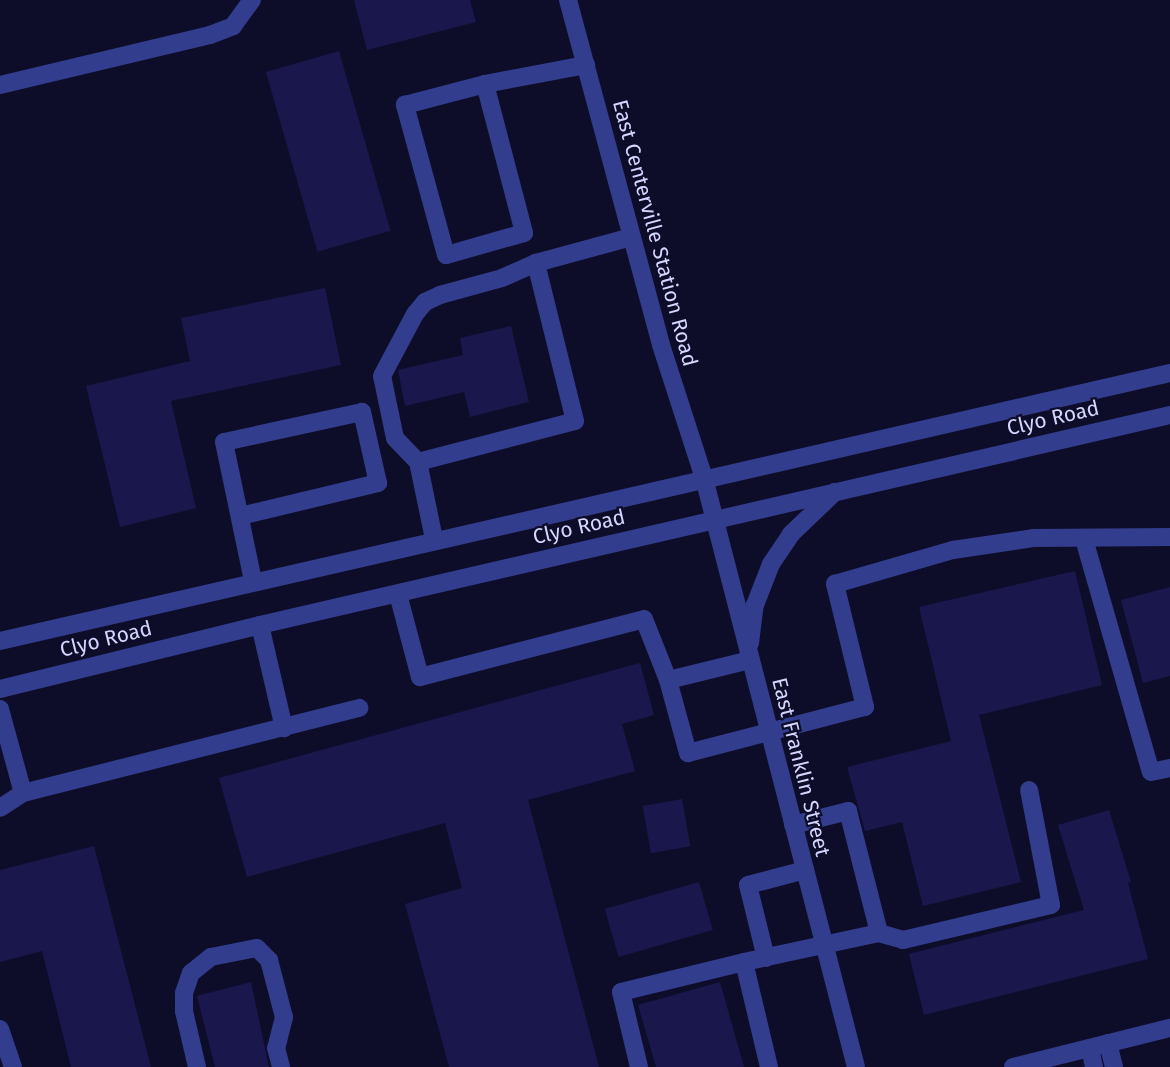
<!DOCTYPE html>
<html>
<head>
<meta charset="utf-8">
<style>
  body { margin:0 }
  #map { position:relative; width:1170px; height:1067px; overflow:hidden; background:#0e0d29; font-family:"Fira Sans",sans-serif }
  div>[style] { position:absolute }
  .building>* { inset:0; background:#1a174c; transform-origin:0 0 }
  .minor>* { height:18px; margin:-9px; padding:0 9px; transform-origin:9px; border-radius:9px; background:#333d8d }
  span { translate:-50% -50%; white-space:nowrap; text-align:center; line-height:1.15; -webkit-text-stroke:4.5px #0e0d29; paint-order:stroke }
  .street-label { font-size:21px; color:#d5d6ff }
</style>
</head>
<body>
<div id="map">
  <div class="building">
    <div style="clip-path:polygon(354px 0,470px 0,476px 22px,367px 50px)"></div>
    <div style="left:339px;top:51px;width:187px;height:76px;rotate:74deg"></div>
    <div style="clip-path:polygon(325px 288px,341px 365px,171px 401px,196px 508px,120px 527px,86px 386px,190px 361px,181px 318px)"></div>
    <div style="clip-path:polygon(511px 326px,529px 402px,470px 417px,464px 392px,405px 406px,398px 370px,463px 355px,460px 338px)"></div>
    <div style="clip-path:polygon(1075px 571px,1102px 685px,979px 715px,1021px 882px,923px 906px,902px 822px,865px 831px,847px 767px,951px 741px,919px 607px)"></div>
    <div style="clip-path:polygon(1170px 587px,1170px 676px,1143px 683px,1121px 600px)"></div>
    <div style="clip-path:polygon(640px 663px,654px 715px,622px 724px,635px 771px,528px 800px,599px 1067px,449px 1067px,405px 904px,462px 888px,445px 823px,247px 877px,219px 778px)"></div>
    <div style="left:682px;top:799px;width:48px;height:40px;rotate:80deg"></div>
    <div style="clip-path:polygon(1109px 810px,1131px 882px,1128px 883px,1148px 959px,924px 1015px,909px 954px,1084px 910px,1058px 825px)"></div>
    <div style="clip-path:polygon(94px 846px,151px 1067px,71px 1067px,42px 951px,0 962px,0 870px)"></div>
    <div style="left:699px;top:882px;width:50px;height:98px;rotate:74deg"></div>
    <div style="clip-path:polygon(251px 982px,269px 1067px,215px 1067px,197px 996px)"></div>
    <div style="clip-path:polygon(720px 982px,744px 1067px,656px 1067px,638px 1005px)"></div>
  </div>
  <div class="minor">
    <div style="left:568px;top:0;width:357px;rotate:74.9deg"></div>
    <div style="left:661px;top:345px;width:140px;rotate:72.1deg"></div>
    <div style="left:704px;top:478px;width:608px;rotate:75.53deg"></div>
    <div style="left:485px;top:84px;width:154px;rotate:75.3deg"></div>
    <div style="left:524px;top:233px;width:81px;rotate:164.2deg"></div>
    <div style="left:446px;top:255px;width:156px;rotate:-105.3deg"></div>
    <div style="left:405px;top:105px;width:83px;rotate:-14.7deg"></div>
    <div style="left:485px;top:84px;width:103px;rotate:-10.7deg"></div>
    <div style="left:0;top:85px;width:216px;rotate:-13.4deg"></div>
    <div style="left:210px;top:35px;width:25px;rotate:-21deg"></div>
    <div style="left:233px;top:26px;width:32px;rotate:-54deg"></div>
    <div style="left:418px;top:462px;width:33px;rotate:-134deg"></div>
    <div style="left:395px;top:438px;width:63px;rotate:-101.8deg"></div>
    <div style="left:382px;top:376px;width:70px;rotate:-62deg"></div>
    <div style="left:415px;top:314px;width:16px;rotate:-50deg"></div>
    <div style="left:425px;top:302px;width:17px;rotate:-25deg"></div>
    <div style="left:440px;top:295px;width:64px;rotate:-15.3deg"></div>
    <div style="left:502px;top:278px;width:37px;rotate:-24deg"></div>
    <div style="left:240px;top:516px;width:142px;rotate:-13.4deg"></div>
    <div style="left:378px;top:483px;width:73px;rotate:-102.7deg"></div>
    <div style="left:362px;top:412px;width:141px;rotate:167.7deg"></div>
    <div style="left:224px;top:442px;width:142px;rotate:78.2deg"></div>
    <div style="left:434px;top:539px;width:79px;rotate:-101.7deg"></div>
    <div style="left:418px;top:462px;width:162px;rotate:-14.6deg"></div>
    <div style="left:575px;top:421px;width:163px;rotate:-103.9deg"></div>
    <div style="left:536px;top:263px;width:99px;rotate:-15.2deg"></div>
    <div style="left:1084px;top:539px;width:242px;rotate:74deg"></div>
    <div style="left:1151px;top:772px;width:19px;rotate:-12deg"></div>
    <div style="left:398px;top:594px;width:86px;rotate:75.2deg"></div>
    <div style="left:420px;top:677px;width:231px;rotate:-14.5deg"></div>
    <div style="left:644px;top:619px;width:66px;rotate:68.5deg"></div>
    <div style="left:260px;top:625px;width:106px;rotate:76.9deg"></div>
    <div style="left:0;top:641px;width:1200px;rotate:-12.9deg"></div>
    <div style="left:750px;top:643px;width:38px;rotate:-83deg"></div>
    <div style="left:755px;top:605px;width:44px;rotate:-68.7deg"></div>
    <div style="left:771px;top:564px;width:36px;rotate:-56deg"></div>
    <div style="left:791px;top:534px;width:61px;rotate:-43.7deg"></div>
    <div style="left:750px;top:660px;width:84px;rotate:166.3deg"></div>
    <div style="left:668px;top:680px;width:76px;rotate:74.7deg"></div>
    <div style="left:688px;top:753px;width:183px;rotate:-14.6deg"></div>
    <div style="left:865px;top:707px;width:127px;rotate:-103.7deg"></div>
    <div style="left:835px;top:584px;width:123px;rotate:-16.1deg"></div>
    <div style="left:953px;top:550px;width:81px;rotate:-8.5deg"></div>
    <div style="left:1033px;top:538px;width:137px;rotate:-0.4deg"></div>
    <div style="left:0;top:689px;width:268px;rotate:-13.8deg"></div>
    <div style="left:260px;top:625px;width:934px;rotate:-12.99deg"></div>
    <div style="left:0;top:709px;width:87px;rotate:74.7deg"></div>
    <div style="left:23px;top:793px;width:27px;rotate:147deg"></div>
    <div style="left:23px;top:793px;width:347px;rotate:-14.2deg"></div>
    <div style="left:793px;top:825px;width:57px;rotate:-14.3deg"></div>
    <div style="left:848px;top:811px;width:126px;rotate:75.7deg"></div>
    <div style="left:766px;top:958px;width:75px;rotate:-103.9deg"></div>
    <div style="left:748px;top:885px;width:59px;rotate:-14.7deg"></div>
    <div style="left:0;top:1029px;width:40px;rotate:71.1deg"></div>
    <div style="left:1108px;top:1043px;width:25px;rotate:76deg"></div>
    <div style="left:1090px;top:1048px;width:19px;rotate:78deg"></div>
    <div style="left:197px;top:1067px;width:57px;rotate:-103.1deg"></div>
    <div style="left:184px;top:1011px;width:18px;rotate:-90deg"></div>
    <div style="left:184px;top:993px;width:21px;rotate:-71deg"></div>
    <div style="left:191px;top:973px;width:26px;rotate:-39deg"></div>
    <div style="left:211px;top:957px;width:47px;rotate:-11.1deg"></div>
    <div style="left:257px;top:948px;width:17px;rotate:45deg"></div>
    <div style="left:269px;top:960px;width:59px;rotate:75.3deg"></div>
    <div style="left:284px;top:1017px;width:32px;rotate:104deg"></div>
    <div style="left:276px;top:1048px;width:20px;rotate:75deg"></div>
    <div style="left:639px;top:1067px;width:77px;rotate:-103.5deg"></div>
    <div style="left:621px;top:992px;width:127px;rotate:-13.7deg"></div>
    <div style="left:769px;top:1067px;width:108px;rotate:-103.4deg"></div>
    <div style="left:744px;top:962px;width:138px;rotate:-12.1deg"></div>
    <div style="left:879px;top:933px;width:25px;rotate:16deg"></div>
    <div style="left:903px;top:940px;width:152px;rotate:-13.3deg"></div>
    <div style="left:1051px;top:905px;width:117px;rotate:-100.8deg"></div>
    <div style="left:1013px;top:1067px;width:162px;rotate:-14deg"></div>
  </div>
  <div class="street-label">
    <span style="left:655px;top:233px;rotate:75deg">East Centerville Station Road</span>
    <span style="left:1053px;top:418px;rotate:-13deg">Clyo Road</span>
    <span style="left:579px;top:527px;rotate:-13deg">Clyo Road</span>
    <span style="left:106px;top:639px;rotate:-14deg">Clyo Road</span>
    <span style="left:801px;top:767px;rotate:76deg">East Franklin Street</span>
  </div>
</div>
</body>
</html>
